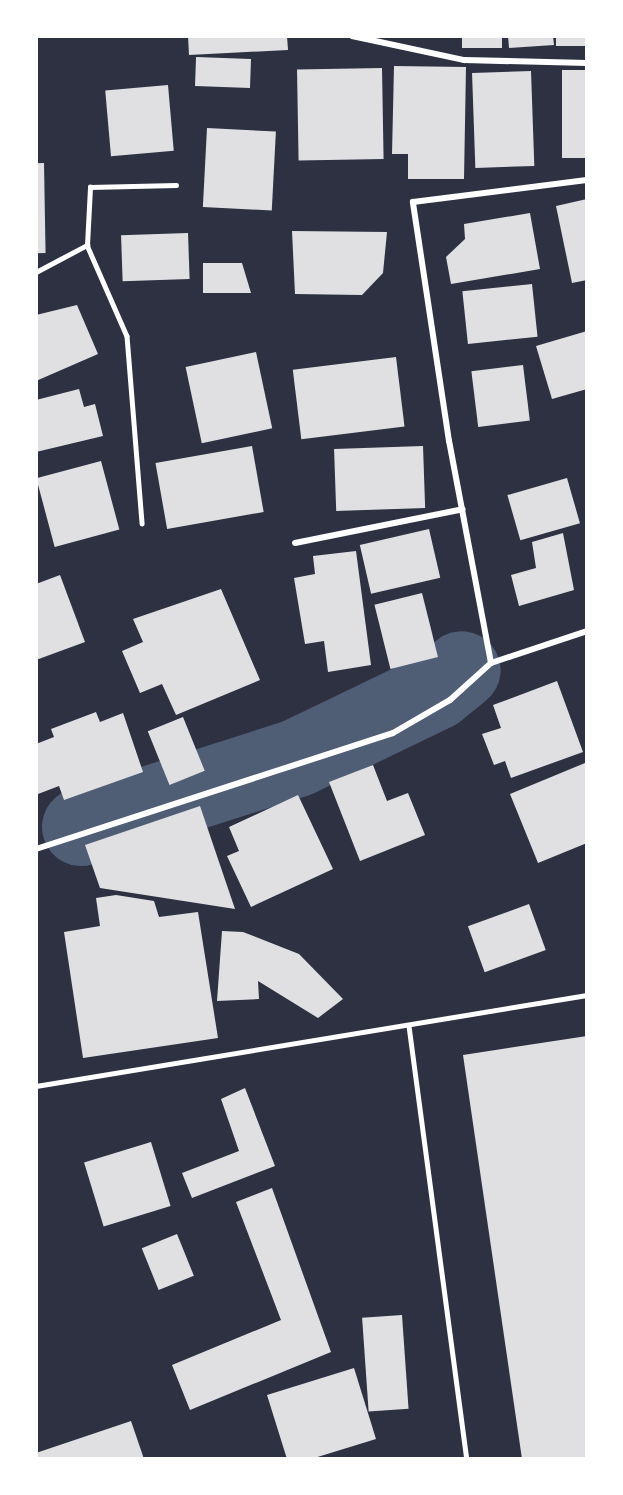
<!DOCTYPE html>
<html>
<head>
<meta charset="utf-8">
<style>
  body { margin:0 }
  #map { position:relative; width:623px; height:1495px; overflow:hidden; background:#2d3142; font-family:"Roboto Serif",serif }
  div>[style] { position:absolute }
  .river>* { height:78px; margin:-39px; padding:0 39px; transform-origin:39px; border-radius:39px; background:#4f5d75 }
  .building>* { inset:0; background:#e0e0e3; transform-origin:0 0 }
  .service>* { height:4.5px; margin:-2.25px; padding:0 2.25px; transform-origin:2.25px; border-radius:2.25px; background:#fff }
  .minor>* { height:6px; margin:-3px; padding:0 3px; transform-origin:3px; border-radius:3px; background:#fff }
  span { translate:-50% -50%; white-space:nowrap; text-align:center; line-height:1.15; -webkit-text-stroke:6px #fff; paint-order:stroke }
  .frame { position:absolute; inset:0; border:38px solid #fff; pointer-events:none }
</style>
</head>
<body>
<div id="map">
  <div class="river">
    <div style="left:81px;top:827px;width:227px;rotate:-17.7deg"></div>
    <div style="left:297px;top:758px;width:154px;rotate:-25.7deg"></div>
    <div style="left:436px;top:691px;width:33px;rotate:-39deg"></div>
  </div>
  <div class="building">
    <div style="clip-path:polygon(188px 36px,287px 36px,288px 50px,189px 55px)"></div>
    <div style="left:462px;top:36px;width:40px;height:12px"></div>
    <div style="clip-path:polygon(508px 36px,553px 36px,554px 45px,509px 48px)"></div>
    <div style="left:556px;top:36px;width:31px;height:10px"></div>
    <div style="left:251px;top:59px;width:29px;height:55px;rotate:92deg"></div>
    <div style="clip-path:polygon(394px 66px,466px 67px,464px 179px,408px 179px,408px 154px,392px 154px)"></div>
    <div style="left:382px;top:68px;width:91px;height:85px;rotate:89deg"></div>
    <div style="left:587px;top:70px;width:88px;height:25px;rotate:90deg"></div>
    <div style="left:531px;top:71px;width:95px;height:59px;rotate:88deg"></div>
    <div style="left:168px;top:85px;width:66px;height:63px;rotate:85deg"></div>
    <div style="left:207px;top:128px;width:69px;height:79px;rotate:3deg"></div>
    <div style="left:44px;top:163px;width:90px;height:8px;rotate:89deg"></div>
    <div style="clip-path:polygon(587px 199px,587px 280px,572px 283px,556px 206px)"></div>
    <div style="clip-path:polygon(530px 213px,540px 269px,451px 284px,446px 257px,465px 239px,464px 224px)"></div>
    <div style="clip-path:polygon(292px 231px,387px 232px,383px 273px,362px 295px,295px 294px)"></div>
    <div style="left:188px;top:233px;width:46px;height:67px;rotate:88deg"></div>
    <div style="clip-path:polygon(203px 263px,242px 263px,251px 293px,203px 293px)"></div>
    <div style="left:532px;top:284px;width:53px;height:70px;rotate:84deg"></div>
    <div style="clip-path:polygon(77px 305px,98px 354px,36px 381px,36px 315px)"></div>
    <div style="clip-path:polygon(587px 331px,587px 389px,552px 399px,536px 346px)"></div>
    <div style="left:256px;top:352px;width:78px;height:72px;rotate:78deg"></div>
    <div style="left:396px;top:357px;width:70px;height:104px;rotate:83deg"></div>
    <div style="left:523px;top:365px;width:56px;height:52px;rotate:83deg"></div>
    <div style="clip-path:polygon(79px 389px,84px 407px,95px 404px,103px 436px,36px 452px,36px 400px)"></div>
    <div style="left:252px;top:446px;width:67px;height:98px;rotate:80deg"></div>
    <div style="left:423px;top:446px;width:62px;height:89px;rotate:88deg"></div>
    <div style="left:101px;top:461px;width:71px;height:67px;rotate:75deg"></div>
    <div style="left:567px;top:478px;width:47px;height:62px;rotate:74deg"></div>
    <div style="left:429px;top:529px;width:50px;height:71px;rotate:77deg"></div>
    <div style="clip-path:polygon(563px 533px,574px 590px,519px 606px,511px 575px,536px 568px,532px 542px)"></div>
    <div style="clip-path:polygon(356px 551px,371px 665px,328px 672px,324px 641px,305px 644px,294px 578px,315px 574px,313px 556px)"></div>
    <div style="clip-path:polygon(60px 575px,85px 642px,36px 660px,36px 584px)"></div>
    <div style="clip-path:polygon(221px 589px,260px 680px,176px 715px,162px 684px,140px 693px,122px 651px,143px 642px,133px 619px)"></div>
    <div style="left:422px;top:593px;width:66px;height:49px;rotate:76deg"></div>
    <div style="clip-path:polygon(557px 681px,583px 752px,511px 778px,505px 761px,494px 765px,482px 734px,501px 728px,493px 705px)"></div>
    <div style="clip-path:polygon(96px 712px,100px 722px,123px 713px,143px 772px,64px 800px,59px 786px,38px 794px,36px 744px,54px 737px,51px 729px)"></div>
    <div style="left:183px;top:717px;width:58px;height:38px;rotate:68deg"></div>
    <div style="clip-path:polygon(585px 763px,587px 843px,538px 863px,510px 794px)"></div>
    <div style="clip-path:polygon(373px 765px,387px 801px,408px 793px,425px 835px,360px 861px,329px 782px)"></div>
    <div style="clip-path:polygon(298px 795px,333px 869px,251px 907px,227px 856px,239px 851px,229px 827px)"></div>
    <div style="clip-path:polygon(200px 806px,235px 909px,100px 888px,85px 845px)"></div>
    <div style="clip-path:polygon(116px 895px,154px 901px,159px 917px,198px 912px,218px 1038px,83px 1058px,64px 932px,100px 926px,96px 898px)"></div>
    <div style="left:529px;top:904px;width:49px;height:65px;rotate:70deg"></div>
    <div style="clip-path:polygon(222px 931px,243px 932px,299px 954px,343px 999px,318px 1018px,258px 981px,259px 999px,217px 1001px)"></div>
    <div style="clip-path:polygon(587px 1036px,587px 1459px,522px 1459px,463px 1055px)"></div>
    <div style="clip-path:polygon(245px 1088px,275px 1166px,192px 1198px,182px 1173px,239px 1151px,221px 1099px)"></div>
    <div style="left:151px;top:1142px;width:67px;height:70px;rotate:73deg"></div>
    <div style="clip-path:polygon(272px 1188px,331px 1352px,190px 1410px,172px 1365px,281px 1320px,236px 1202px)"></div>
    <div style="left:177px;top:1234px;width:45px;height:38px;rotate:68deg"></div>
    <div style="left:402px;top:1315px;width:94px;height:40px;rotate:86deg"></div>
    <div style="clip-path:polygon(354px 1368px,376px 1439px,311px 1459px,287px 1459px,267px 1395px)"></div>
    <div style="clip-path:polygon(131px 1421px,144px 1459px,36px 1459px,36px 1453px)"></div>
  </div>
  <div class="service">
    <div style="left:87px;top:245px;width:58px;rotate:-87deg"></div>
    <div style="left:90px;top:187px;width:86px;rotate:-1.3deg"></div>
    <div style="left:36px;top:272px;width:58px;rotate:-27.9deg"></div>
    <div style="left:87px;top:245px;width:99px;rotate:66.3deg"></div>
    <div style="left:127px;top:336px;width:188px;rotate:85.4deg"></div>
    <div style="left:409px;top:1026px;width:437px;rotate:82.4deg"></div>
    <div style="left:36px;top:1086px;width:558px;rotate:-9.38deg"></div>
  </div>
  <div class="minor">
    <div style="left:352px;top:36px;width:115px;rotate:12.1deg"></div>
    <div style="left:464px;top:60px;width:123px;rotate:1.4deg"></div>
    <div style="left:295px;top:543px;width:171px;rotate:-11.4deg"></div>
    <div style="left:491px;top:663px;width:226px;rotate:-100.7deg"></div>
    <div style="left:449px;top:441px;width:242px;rotate:-98.6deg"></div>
    <div style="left:413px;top:202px;width:175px;rotate:-7.2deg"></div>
    <div style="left:36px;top:849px;width:375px;rotate:-18deg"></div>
    <div style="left:393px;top:733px;width:66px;rotate:-30.1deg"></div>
    <div style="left:450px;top:700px;width:55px;rotate:-42.1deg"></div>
    <div style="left:491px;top:663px;width:101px;rotate:-18.4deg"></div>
  </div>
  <div class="frame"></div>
</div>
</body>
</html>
